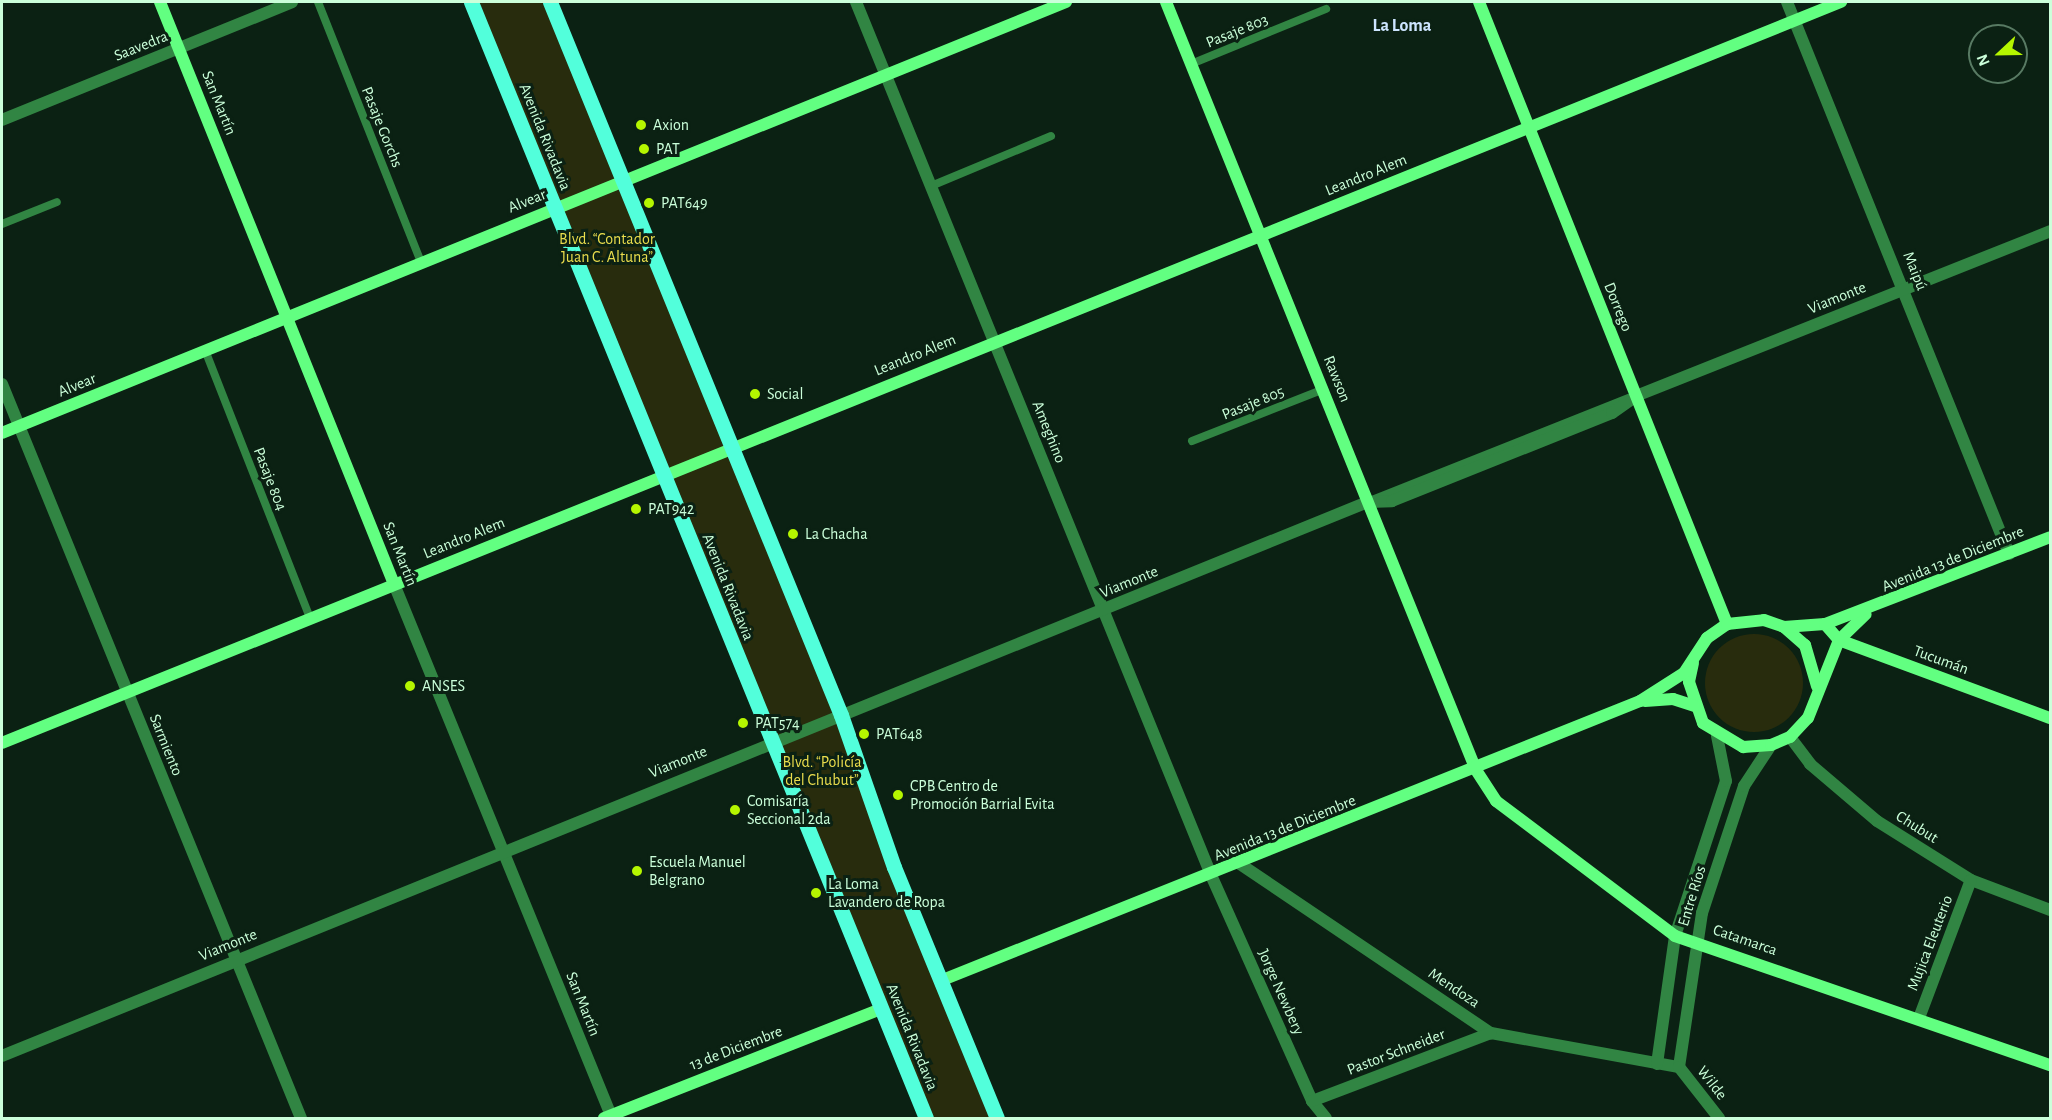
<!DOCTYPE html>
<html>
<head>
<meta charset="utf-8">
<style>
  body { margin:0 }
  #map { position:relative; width:2052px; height:1120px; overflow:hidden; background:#0b2113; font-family:"Alegreya Sans",sans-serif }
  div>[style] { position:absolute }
  .green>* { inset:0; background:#282c0d }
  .round { border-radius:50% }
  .lane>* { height:8px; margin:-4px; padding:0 4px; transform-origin:4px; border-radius:4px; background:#318543 }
  .street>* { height:12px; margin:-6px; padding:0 6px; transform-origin:6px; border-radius:6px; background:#318543 }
  .secondary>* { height:12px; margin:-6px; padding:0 6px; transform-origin:6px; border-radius:6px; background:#62ff81 }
  .primary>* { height:15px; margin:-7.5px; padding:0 7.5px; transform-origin:7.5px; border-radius:7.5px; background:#52ffdb }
  .dots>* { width:16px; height:16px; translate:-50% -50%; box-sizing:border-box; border:3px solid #0b2113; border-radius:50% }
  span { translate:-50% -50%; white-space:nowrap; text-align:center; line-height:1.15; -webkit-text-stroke:6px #0b2113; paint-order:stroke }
  .street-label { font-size:16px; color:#cbffda }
  .poi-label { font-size:16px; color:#cbffda }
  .left { translate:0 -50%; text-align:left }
  .park-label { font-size:16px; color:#eadd4d }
  .neighbourhood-label { font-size:18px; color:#cde5ff; font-weight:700 }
  .frame { position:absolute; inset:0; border:3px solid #cbffda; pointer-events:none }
  .north { position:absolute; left:1968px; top:24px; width:60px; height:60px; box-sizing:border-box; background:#0b2113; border:2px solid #587a63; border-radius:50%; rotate:248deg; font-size:16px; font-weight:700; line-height:24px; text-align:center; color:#cbffda }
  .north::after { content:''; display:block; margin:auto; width:21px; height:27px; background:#b5f600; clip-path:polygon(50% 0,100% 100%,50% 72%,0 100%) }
</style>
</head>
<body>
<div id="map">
  <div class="green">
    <div style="clip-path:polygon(471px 2px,550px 2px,997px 1118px,926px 1118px)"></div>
    <div class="round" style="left:1705px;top:634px;width:98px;height:98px"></div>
  </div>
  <div class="lane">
    <div style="left:318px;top:2px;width:280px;rotate:68.4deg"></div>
    <div style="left:1191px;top:64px;width:146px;rotate:-22.2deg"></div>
    <div style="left:931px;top:186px;width:130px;rotate:-22.6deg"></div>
    <div style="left:2px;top:224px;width:59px;rotate:-21.8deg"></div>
    <div style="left:205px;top:350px;width:288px;rotate:68.6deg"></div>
    <div style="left:1192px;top:441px;width:142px;rotate:-21.5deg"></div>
    <div style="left:1372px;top:500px;width:276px;rotate:-21.7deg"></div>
  </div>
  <div class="street">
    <div style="left:856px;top:2px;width:942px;rotate:67.87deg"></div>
    <div style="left:1211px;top:875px;width:248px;rotate:65.9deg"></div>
    <div style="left:1312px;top:1101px;width:22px;rotate:51deg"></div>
    <div style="left:1787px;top:2px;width:595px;rotate:68.09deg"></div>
    <div style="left:2px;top:120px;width:313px;rotate:-22.1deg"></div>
    <div style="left:2px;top:384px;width:793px;rotate:67.84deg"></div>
    <div style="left:394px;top:584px;width:577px;rotate:67.79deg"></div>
    <div style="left:1790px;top:737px;width:34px;rotate:53deg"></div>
    <div style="left:1810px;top:764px;width:88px;rotate:40.4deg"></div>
    <div style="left:1877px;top:821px;width:111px;rotate:32.1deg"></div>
    <div style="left:1971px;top:880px;width:85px;rotate:20.8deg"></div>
    <div style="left:1240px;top:864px;width:303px;rotate:34deg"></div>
    <div style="left:1491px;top:1033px;width:191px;rotate:10.3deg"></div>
    <div style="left:1919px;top:1018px;width:147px;rotate:-69.4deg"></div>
    <div style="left:2px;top:1056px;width:1474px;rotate:-22.08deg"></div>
    <div style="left:1368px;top:502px;width:24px;rotate:-2deg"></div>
    <div style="left:1392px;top:501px;width:237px;rotate:-21.8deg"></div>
    <div style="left:1612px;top:413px;width:29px;rotate:-35deg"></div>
    <div style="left:1636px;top:396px;width:446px;rotate:-21.7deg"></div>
    <div style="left:1657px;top:1064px;width:129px;rotate:-82deg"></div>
    <div style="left:1675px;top:936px;width:163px;rotate:-71.8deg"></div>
    <div style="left:1726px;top:781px;width:46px;rotate:-101.3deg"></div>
    <div style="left:1679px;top:1067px;width:156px;rotate:-81.5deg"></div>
    <div style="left:1702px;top:913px;width:134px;rotate:-71.7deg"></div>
    <div style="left:1744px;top:786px;width:49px;rotate:-56.6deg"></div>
    <div style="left:1679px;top:1067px;width:65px;rotate:51.9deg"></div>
    <div style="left:1312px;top:1101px;width:191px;rotate:-20.8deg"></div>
  </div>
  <div class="secondary">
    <div style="left:160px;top:2px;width:627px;rotate:68.1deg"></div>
    <div style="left:1166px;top:2px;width:828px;rotate:68.02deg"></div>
    <div style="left:1476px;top:770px;width:37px;rotate:57deg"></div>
    <div style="left:1496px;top:801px;width:224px;rotate:37deg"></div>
    <div style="left:1675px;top:936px;width:397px;rotate:19deg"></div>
    <div style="left:1479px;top:2px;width:670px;rotate:68.26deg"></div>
    <div style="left:2px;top:433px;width:1148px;rotate:-22.05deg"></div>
    <div style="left:1825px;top:624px;width:21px;rotate:49deg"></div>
    <div style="left:1839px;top:640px;width:225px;rotate:20.3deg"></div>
    <div style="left:1784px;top:627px;width:28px;rotate:41deg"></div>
    <div style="left:1805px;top:645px;width:43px;rotate:73.7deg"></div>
    <div style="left:1693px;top:663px;width:19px;rotate:102deg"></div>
    <div style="left:1689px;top:682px;width:43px;rotate:71.1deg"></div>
    <div style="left:1703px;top:723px;width:47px;rotate:31deg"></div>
    <div style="left:1743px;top:747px;width:28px;rotate:-4deg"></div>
    <div style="left:1771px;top:745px;width:21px;rotate:-23deg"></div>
    <div style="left:1790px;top:737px;width:26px;rotate:-47deg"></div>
    <div style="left:1808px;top:718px;width:84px;rotate:-68.3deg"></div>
    <div style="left:1839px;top:640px;width:37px;rotate:-44deg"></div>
    <div style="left:1645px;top:701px;width:28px;rotate:-4deg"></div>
    <div style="left:1673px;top:699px;width:22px;rotate:18deg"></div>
    <div style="left:2px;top:743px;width:1983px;rotate:-21.95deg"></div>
    <div style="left:940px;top:981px;width:754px;rotate:-21.8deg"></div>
    <div style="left:1640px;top:701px;width:52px;rotate:-32.5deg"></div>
    <div style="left:1684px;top:673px;width:42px;rotate:-56.7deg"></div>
    <div style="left:1707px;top:638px;width:24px;rotate:-35deg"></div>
    <div style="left:1727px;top:624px;width:37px;rotate:-6deg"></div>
    <div style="left:1764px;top:620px;width:21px;rotate:19deg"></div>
    <div style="left:1784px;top:627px;width:41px;rotate:-4.2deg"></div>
    <div style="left:1825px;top:624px;width:241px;rotate:-21.1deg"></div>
    <div style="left:604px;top:1118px;width:298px;rotate:-21.5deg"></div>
  </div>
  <div class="primary">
    <div style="left:471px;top:2px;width:1205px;rotate:67.82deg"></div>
    <div style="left:550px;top:2px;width:770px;rotate:67.8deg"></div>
    <div style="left:841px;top:715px;width:161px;rotate:70.8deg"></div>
    <div style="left:894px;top:867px;width:271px;rotate:67.7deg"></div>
  </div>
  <div class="dots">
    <div style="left:641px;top:125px;background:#b5f600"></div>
    <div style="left:644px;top:149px;background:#b5f600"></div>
    <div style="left:649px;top:203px;background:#b5f600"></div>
    <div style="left:755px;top:394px;background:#b5f600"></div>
    <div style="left:636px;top:509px;background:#b5f600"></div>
    <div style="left:793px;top:534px;background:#b5f600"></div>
    <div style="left:410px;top:686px;background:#b5f600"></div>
    <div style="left:743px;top:723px;background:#b5f600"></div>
    <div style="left:864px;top:734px;background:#b5f600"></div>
    <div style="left:898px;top:795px;background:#b5f600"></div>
    <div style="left:735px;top:810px;background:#b5f600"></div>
    <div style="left:637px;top:871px;background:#b5f600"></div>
    <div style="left:816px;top:893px;background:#b5f600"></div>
  </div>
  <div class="street-label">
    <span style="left:1237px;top:31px;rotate:-22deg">Pasaje 803</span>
    <span style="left:141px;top:46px;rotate:-22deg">Saavedra</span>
    <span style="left:219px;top:103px;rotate:68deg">San Martín</span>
    <span style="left:382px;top:127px;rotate:68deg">Pasaje Gorchs</span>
    <span style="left:545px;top:137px;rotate:68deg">Avenida Rivadavia</span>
    <span style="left:1366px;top:175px;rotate:-22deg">Leandro Alem</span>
    <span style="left:527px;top:201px;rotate:-22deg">Alvear</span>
    <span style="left:1915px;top:271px;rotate:68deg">Maipú</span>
    <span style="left:1837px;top:298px;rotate:-22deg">Viamonte</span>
    <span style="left:1618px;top:307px;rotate:68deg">Dorrego</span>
    <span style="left:915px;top:355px;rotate:-22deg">Leandro Alem</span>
    <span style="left:1337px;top:379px;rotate:68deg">Rawson</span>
    <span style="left:77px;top:385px;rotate:-22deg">Alvear</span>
    <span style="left:1253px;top:403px;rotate:-22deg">Pasaje 805</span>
    <span style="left:1049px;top:432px;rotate:68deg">Ameghino</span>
    <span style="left:270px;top:479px;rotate:69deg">Pasaje 804</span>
    <span style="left:464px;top:538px;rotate:-22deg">Leandro Alem</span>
    <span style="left:400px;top:554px;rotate:68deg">San Martín</span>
    <span style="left:1953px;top:559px;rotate:-22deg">Avenida 13 de Diciembre</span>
    <span style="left:1129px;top:582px;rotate:-22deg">Viamonte</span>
    <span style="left:728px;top:587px;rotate:68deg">Avenida Rivadavia</span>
    <span style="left:1941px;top:660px;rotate:20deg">Tucumán</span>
    <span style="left:166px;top:745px;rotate:68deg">Sarmiento</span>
    <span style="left:678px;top:762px;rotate:-22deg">Viamonte</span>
    <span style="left:1917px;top:827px;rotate:32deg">Chubut</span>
    <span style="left:1285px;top:828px;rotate:-22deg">Avenida 13 de Diciembre</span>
    <span style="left:1692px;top:896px;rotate:-73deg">Entre Ríos</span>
    <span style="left:1745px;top:940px;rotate:19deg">Catamarca</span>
    <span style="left:1930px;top:943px;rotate:-69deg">Mujica Eleuterio</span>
    <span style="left:228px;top:945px;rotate:-22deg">Viamonte</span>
    <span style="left:1454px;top:988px;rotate:34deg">Mendoza</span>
    <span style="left:1281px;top:992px;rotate:66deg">Jorge Newbery</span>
    <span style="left:583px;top:1004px;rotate:68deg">San Martín</span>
    <span style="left:912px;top:1037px;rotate:68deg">Avenida Rivadavia</span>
    <span style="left:736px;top:1048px;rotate:-21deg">13 de Diciembre</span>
    <span style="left:1396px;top:1052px;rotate:-21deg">Pastor Schneider</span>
    <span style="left:1712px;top:1083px;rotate:52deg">Wilde</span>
  </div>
  <div class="poi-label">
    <span class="left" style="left:653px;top:125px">Axion</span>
    <span class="left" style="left:656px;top:149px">PAT</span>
    <span class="left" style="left:661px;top:203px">PAT649</span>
    <span class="left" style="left:767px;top:394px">Social</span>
    <span class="left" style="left:648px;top:509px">PAT942</span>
    <span class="left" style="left:805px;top:534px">La Chacha</span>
    <span class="left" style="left:422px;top:686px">ANSES</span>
    <span class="left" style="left:755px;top:723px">PAT574</span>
    <span class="left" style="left:876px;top:734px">PAT648</span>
    <span class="left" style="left:910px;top:795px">CPB Centro de<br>Promoción Barrial Evita</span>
    <span class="left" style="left:747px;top:810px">Comisaría<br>Seccional 2da</span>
    <span class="left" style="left:649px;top:871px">Escuela Manuel<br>Belgrano</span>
    <span class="left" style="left:828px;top:893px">La Loma<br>Lavandero de Ropa</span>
  </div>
  <div class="park-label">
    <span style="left:607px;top:248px">Blvd. “Contador<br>Juan C. Altuna”</span>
    <span style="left:822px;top:771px">Blvd. “Policía<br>del Chubut”</span>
  </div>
  <div class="neighbourhood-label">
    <span style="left:1402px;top:26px">La Loma</span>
  </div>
  <div class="frame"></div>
  <div class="north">N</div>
</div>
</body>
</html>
